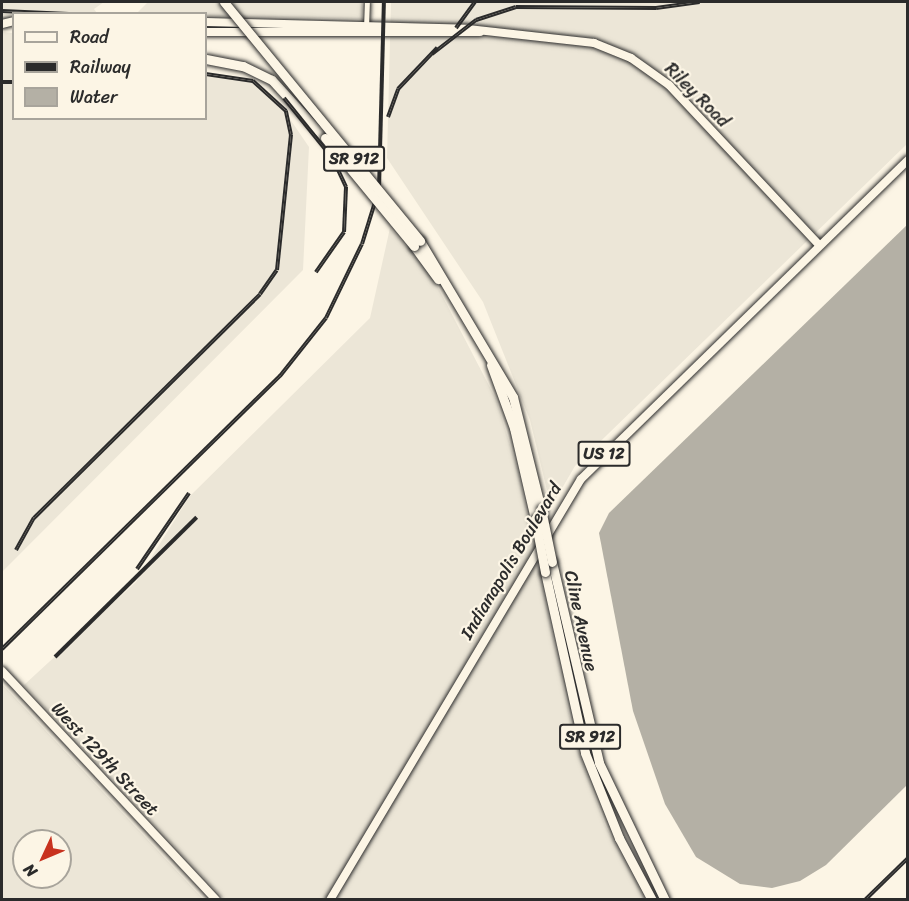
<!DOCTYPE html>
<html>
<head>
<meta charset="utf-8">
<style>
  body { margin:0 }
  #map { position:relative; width:909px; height:901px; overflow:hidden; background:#fcf5e5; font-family:Sriracha,sans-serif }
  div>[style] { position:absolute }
  .built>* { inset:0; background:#ece6d7 }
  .water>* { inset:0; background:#b4b0a5 }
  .roads { filter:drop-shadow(0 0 2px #2b2b2b) drop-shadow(0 0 2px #2b2b2b) }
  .street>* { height:5px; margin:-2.5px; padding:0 2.5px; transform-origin:2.5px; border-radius:2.5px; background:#fcf5e5 }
  .secondary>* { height:8px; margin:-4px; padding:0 4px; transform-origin:4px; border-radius:4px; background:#fcf5e5 }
  .primary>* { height:8px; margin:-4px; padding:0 4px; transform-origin:4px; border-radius:4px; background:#fcf5e5 }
  .highway>* { height:9px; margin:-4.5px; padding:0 4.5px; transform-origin:4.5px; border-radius:4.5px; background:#fcf5e5 }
  .rail>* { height:4px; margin-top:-2px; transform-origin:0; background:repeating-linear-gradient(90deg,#fcf5e5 0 4.5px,#2b2b2b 0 9px); box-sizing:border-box; border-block:2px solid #2b2b2b }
  .bridges { filter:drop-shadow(0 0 2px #2b2b2b) drop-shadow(0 0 2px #2b2b2b) }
  .highway-bridge>* { height:9px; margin:-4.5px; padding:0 4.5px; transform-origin:4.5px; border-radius:4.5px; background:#fcf5e5 }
  span { translate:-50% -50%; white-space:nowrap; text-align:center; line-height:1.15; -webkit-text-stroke:4.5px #fcf5e5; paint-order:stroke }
  .shield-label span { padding:2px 4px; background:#fcf5e5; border:2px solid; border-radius:4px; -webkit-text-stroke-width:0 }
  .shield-label { font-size:16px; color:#2b2b2b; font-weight:700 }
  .street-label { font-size:18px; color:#2b2b2b }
  .frame { position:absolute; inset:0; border:3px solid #2b2b2b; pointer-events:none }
  .legend { position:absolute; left:12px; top:12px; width:195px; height:108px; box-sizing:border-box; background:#fcf5e5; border:2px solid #a8a49b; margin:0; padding:8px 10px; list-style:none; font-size:18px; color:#2b2b2b }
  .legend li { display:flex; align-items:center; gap:12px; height:30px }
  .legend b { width:30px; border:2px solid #a8a49b }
  .north { position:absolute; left:12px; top:829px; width:60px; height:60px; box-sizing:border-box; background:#fcf5e5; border:2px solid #a8a49b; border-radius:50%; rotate:226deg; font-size:16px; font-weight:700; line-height:24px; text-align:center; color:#2b2b2b }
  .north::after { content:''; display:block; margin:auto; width:21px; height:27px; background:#c8321e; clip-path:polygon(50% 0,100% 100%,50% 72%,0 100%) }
</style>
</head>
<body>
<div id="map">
  <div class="built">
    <div style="clip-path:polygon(2px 2px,104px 2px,94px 9px,97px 13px,13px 15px,2px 15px)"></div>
    <div style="clip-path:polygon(148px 2px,362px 2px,362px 19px,136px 14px)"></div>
    <div style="clip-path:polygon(391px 2px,907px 2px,907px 144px,575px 466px,551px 507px,530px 420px,483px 302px,387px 158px)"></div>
    <div style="clip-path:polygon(2px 32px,13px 33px,14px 118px,206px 118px,206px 77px,222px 77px,253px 83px,277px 100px,309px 147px,303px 270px,2px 572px)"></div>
    <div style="clip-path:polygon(390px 228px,432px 276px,496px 399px,518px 471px,575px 742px,605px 825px,645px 899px,224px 899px,24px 685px,136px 582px,189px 497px,370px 318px)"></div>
    <div style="clip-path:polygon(evenodd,2px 684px,203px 899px,2px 899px,2px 684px,24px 841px,60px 841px,60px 877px,24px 877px,24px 841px)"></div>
  </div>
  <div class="water">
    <div style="clip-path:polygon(907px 225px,907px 785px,826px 865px,800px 881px,772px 888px,740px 884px,696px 857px,665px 804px,633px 711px,599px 533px,609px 513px)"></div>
  </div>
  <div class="roads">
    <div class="street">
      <div style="left:366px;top:28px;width:26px;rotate:-88deg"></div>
    </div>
    <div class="secondary">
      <div style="left:206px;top:22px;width:262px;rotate:1.5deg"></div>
      <div style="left:468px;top:29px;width:127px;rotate:6.3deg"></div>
      <div style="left:594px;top:43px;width:40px;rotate:22deg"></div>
      <div style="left:631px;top:58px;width:47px;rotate:35.4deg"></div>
      <div style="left:669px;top:85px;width:219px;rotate:46.8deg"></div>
      <div style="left:2px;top:24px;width:12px;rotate:-14deg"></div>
      <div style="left:206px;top:32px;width:274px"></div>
      <div style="left:2px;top:671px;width:313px;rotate:46.9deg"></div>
    </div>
    <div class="primary">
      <div style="left:330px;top:900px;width:490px;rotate:-59.2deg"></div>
      <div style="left:581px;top:479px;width:457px;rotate:-44.3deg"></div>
    </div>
    <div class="highway">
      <div style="left:206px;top:59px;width:38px;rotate:11deg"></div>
      <div style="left:243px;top:66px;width:32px;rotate:26deg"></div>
      <div style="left:272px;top:80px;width:79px;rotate:47.6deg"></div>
      <div style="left:420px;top:241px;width:182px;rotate:59.2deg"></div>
      <div style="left:513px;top:397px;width:115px;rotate:76deg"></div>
      <div style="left:414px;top:246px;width:41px;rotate:54deg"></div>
      <div style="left:491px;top:365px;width:67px;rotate:69.9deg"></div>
      <div style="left:514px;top:428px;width:93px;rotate:77deg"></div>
      <div style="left:552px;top:562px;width:206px;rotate:76.8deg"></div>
      <div style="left:599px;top:763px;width:152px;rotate:64.3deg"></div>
      <div style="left:545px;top:572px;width:185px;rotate:77.5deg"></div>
      <div style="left:585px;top:753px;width:92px;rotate:68.2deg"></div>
      <div style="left:619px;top:838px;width:70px;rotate:62deg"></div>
    </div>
  </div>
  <div class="rail">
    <div style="left:2px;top:11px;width:67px;rotate:2.6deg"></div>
    <div style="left:456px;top:28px;width:32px;rotate:-54deg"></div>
    <div style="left:432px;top:54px;width:56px;rotate:-37.7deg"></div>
    <div style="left:476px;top:20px;width:42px;rotate:-18deg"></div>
    <div style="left:516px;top:7px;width:140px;rotate:0.4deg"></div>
    <div style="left:656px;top:8px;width:44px;rotate:-7.8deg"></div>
    <div style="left:2px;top:82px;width:12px"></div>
    <div style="left:284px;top:98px;width:78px;rotate:51.2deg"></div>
    <div style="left:333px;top:159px;width:31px;rotate:65deg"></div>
    <div style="left:346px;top:187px;width:45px;rotate:92.5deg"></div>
    <div style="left:344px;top:232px;width:49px;rotate:125deg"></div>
    <div style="left:388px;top:117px;width:30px;rotate:-70deg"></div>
    <div style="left:398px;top:89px;width:57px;rotate:-46.4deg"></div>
    <div style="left:16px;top:550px;width:37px;rotate:-61deg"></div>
    <div style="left:34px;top:518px;width:318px;rotate:-44.7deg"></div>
    <div style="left:260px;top:294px;width:29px;rotate:-55deg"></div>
    <div style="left:277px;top:270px;width:136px;rotate:-84.1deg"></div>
    <div style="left:291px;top:135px;width:25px;rotate:-102deg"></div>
    <div style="left:286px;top:111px;width:45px;rotate:-137.7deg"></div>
    <div style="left:253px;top:81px;width:48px;rotate:-171.5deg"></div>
    <div style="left:137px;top:569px;width:92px;rotate:-55.6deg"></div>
    <div style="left:2px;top:649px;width:390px;rotate:-44.5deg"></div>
    <div style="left:280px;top:376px;width:74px;rotate:-51.6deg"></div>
    <div style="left:326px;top:318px;width:82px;rotate:-64.1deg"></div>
    <div style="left:362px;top:244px;width:58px;rotate:-72.8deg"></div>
    <div style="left:379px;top:189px;width:187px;rotate:-88.5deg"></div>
    <div style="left:55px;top:657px;width:199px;rotate:-44.6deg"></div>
    <div style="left:865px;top:900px;width:60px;rotate:-44.3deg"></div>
  </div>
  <div class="bridges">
    <div class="highway-bridge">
      <div style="left:224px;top:2px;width:309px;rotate:50.6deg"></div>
      <div style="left:325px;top:138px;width:140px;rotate:50.5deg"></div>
      <div style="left:541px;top:509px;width:54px;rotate:78.3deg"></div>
      <div style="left:535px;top:519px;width:54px;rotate:79.3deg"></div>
    </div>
  </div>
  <div class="shield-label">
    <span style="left:354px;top:159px">SR 912</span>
    <span style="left:604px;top:454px">US 12</span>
    <span style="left:590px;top:737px">SR 912</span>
  </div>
  <div class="street-label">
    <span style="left:697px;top:95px;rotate:45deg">Riley Road</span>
    <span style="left:511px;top:561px;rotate:-59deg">Indianapolis Boulevard</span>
    <span style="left:581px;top:621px;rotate:78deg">Cline Avenue</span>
    <span style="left:105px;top:759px;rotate:47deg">West 129th Street</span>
  </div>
  <div class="frame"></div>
  <ul class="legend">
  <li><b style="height:8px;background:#fcf5e5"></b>Road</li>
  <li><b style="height:8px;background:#2b2b2b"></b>Railway</li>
  <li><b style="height:16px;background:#b4b0a5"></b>Water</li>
  </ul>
  <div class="north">N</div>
</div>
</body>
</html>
